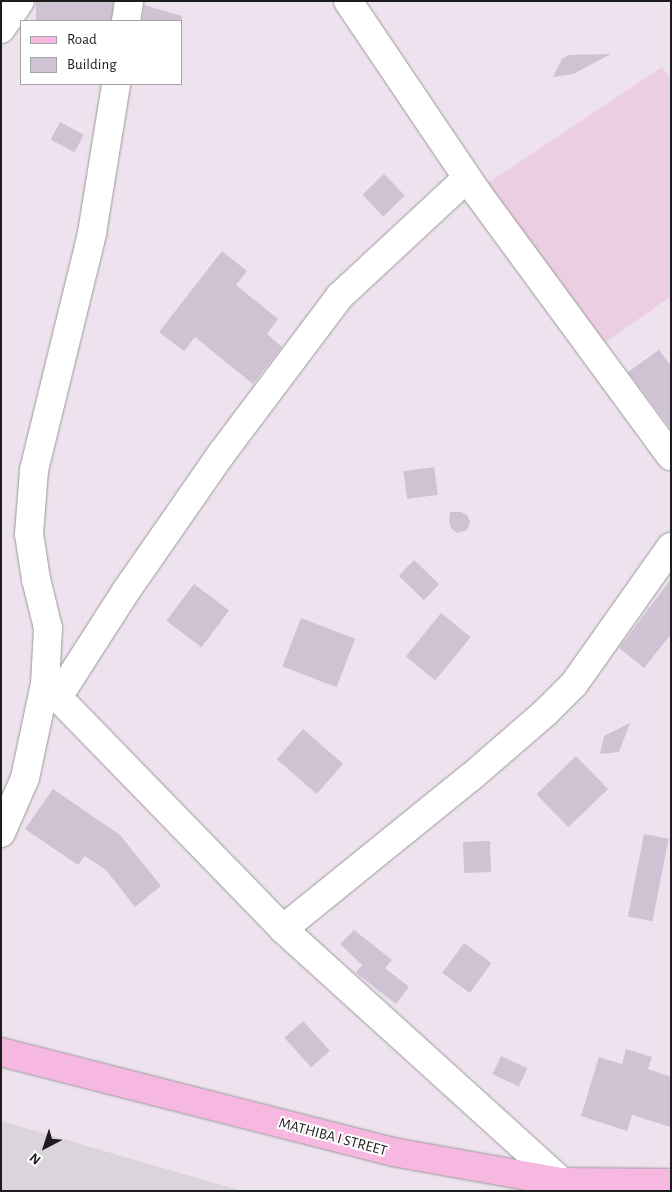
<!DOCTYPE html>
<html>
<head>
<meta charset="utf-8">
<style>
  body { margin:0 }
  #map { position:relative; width:672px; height:1192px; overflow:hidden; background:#ede2ed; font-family:"Alegreya Sans",sans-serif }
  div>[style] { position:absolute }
  .airport>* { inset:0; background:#dcd4dc }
  .farmland>* { inset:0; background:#ebcee1 }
  .building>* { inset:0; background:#cfc3d3; transform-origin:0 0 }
  .roads { filter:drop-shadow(0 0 1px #999) drop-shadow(0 0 1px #999) }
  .street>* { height:28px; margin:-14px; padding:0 14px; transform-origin:14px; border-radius:14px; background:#fff }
  .secondary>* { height:28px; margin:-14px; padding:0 14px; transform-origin:14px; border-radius:14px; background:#f6b8e0 }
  span { translate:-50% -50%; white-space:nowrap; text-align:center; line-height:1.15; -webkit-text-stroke:4px #fff; paint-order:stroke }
  .street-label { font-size:15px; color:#1c1c1c }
  .frame { position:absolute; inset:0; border:2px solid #1c1c1c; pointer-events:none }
  .legend { position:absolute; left:20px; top:20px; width:162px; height:65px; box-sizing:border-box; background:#fff; border:1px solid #a4a4a4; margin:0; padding:6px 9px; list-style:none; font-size:15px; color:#1c1c1c }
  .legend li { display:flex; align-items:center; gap:10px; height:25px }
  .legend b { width:25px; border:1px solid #a4a4a4 }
  .north { position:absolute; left:20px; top:1122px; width:50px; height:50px; -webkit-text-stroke:4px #fff; paint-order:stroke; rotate:220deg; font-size:14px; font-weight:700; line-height:20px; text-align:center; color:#1c1c1c }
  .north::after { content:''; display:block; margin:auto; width:18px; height:22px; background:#1c1c1c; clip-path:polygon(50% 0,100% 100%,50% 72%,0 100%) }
</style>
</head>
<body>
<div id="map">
  <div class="airport">
    <div style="clip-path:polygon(1px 1121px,242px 1191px,1px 1191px)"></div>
  </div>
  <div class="farmland">
    <div style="clip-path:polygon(662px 67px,671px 79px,671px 296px,602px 345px,476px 191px)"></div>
  </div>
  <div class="building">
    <div style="left:36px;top:1px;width:77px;height:22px"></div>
    <div style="clip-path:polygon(144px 5px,182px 16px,181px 21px,142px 21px)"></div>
    <div style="clip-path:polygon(611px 54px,573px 74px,553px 77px,562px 59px,568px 55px)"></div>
    <div style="left:60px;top:122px;width:27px;height:20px;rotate:28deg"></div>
    <div style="left:384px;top:174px;width:30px;height:30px;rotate:46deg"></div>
    <div style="clip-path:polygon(222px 251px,247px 271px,236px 285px,278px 319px,267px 334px,282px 347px,253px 384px,195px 337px,184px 351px,159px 332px)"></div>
    <div style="clip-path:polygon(659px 350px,671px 366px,671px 429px,628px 372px)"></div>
    <div style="left:434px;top:467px;width:28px;height:31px;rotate:82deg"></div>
    <div style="clip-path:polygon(450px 512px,461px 512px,467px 515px,470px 522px,467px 530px,457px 533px,451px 528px,449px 522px)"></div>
    <div style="left:414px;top:560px;width:35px;height:22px;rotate:44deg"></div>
    <div style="clip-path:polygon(671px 579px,671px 634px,644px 668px,619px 648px)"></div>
    <div style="left:194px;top:584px;width:44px;height:46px;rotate:37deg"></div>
    <div style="left:441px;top:613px;width:38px;height:56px;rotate:39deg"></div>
    <div style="left:301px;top:618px;width:58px;height:52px;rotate:21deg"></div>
    <div style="clip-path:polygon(630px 723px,619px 752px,600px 754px,604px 736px)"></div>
    <div style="left:303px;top:729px;width:53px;height:40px;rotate:41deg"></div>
    <div style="left:576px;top:756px;width:46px;height:55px;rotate:46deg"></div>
    <div style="clip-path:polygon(53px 789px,120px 835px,161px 886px,135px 907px,106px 870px,85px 856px,78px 865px,25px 829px)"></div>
    <div style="left:644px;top:834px;width:25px;height:84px;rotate:11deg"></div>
    <div style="left:490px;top:841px;width:31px;height:27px;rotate:88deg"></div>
    <div style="clip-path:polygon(354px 930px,392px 960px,385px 968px,409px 987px,396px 1004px,356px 973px,362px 965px,340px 944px)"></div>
    <div style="left:464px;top:943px;width:34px;height:37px;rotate:36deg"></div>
    <div style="left:303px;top:1021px;width:40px;height:25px;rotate:48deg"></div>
    <div style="clip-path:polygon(626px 1049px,652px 1057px,648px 1069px,671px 1077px,671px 1127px,632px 1115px,627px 1131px,581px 1116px,599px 1057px,622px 1064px)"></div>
    <div style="left:501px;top:1056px;width:29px;height:20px;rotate:25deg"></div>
  </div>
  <div class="roads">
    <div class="street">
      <div style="left:348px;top:1px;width:229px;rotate:56deg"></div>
      <div style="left:476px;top:191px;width:329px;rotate:53.7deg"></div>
      <div style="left:126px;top:21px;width:20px;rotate:-81deg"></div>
      <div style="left:1px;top:29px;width:34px;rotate:-56deg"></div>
      <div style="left:45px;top:684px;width:342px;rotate:45.8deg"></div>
      <div style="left:283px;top:929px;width:242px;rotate:-39deg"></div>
      <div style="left:471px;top:777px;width:98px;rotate:-40.9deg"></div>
      <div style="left:545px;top:713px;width:41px;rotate:-45deg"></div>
      <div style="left:574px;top:684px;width:168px;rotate:-54.7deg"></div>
      <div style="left:58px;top:697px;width:126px;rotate:-57.3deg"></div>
      <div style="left:126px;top:591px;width:168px;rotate:-55.2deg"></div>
      <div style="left:222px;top:453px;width:196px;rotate:-53.1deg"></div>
      <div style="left:340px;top:296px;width:173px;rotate:-42.9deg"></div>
      <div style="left:1px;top:833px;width:60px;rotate:-66.4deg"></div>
      <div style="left:25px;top:778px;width:96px;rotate:-78deg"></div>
      <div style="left:45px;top:684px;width:56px;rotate:-86.9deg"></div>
      <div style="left:48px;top:628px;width:50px;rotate:-103.8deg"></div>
      <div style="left:36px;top:579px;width:46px;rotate:-98.8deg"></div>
      <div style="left:29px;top:534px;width:64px;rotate:-85.5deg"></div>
      <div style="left:34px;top:470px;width:244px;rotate:-76.2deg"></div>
      <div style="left:92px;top:233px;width:151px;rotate:-80.8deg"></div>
      <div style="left:283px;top:929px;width:377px;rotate:42.2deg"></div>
    </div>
    <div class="secondary">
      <div style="left:1px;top:1052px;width:405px;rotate:14.3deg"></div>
      <div style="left:393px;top:1152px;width:172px;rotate:10.1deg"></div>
      <div style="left:562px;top:1182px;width:109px;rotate:0.5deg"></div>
    </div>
  </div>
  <div class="street-label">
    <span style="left:333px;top:1137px;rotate:15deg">MATHIBA I STREET</span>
  </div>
  <div class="frame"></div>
  <ul class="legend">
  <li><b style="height:6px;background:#f6b8e0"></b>Road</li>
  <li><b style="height:14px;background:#cfc3d3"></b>Building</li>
  </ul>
  <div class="north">N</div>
</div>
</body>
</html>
